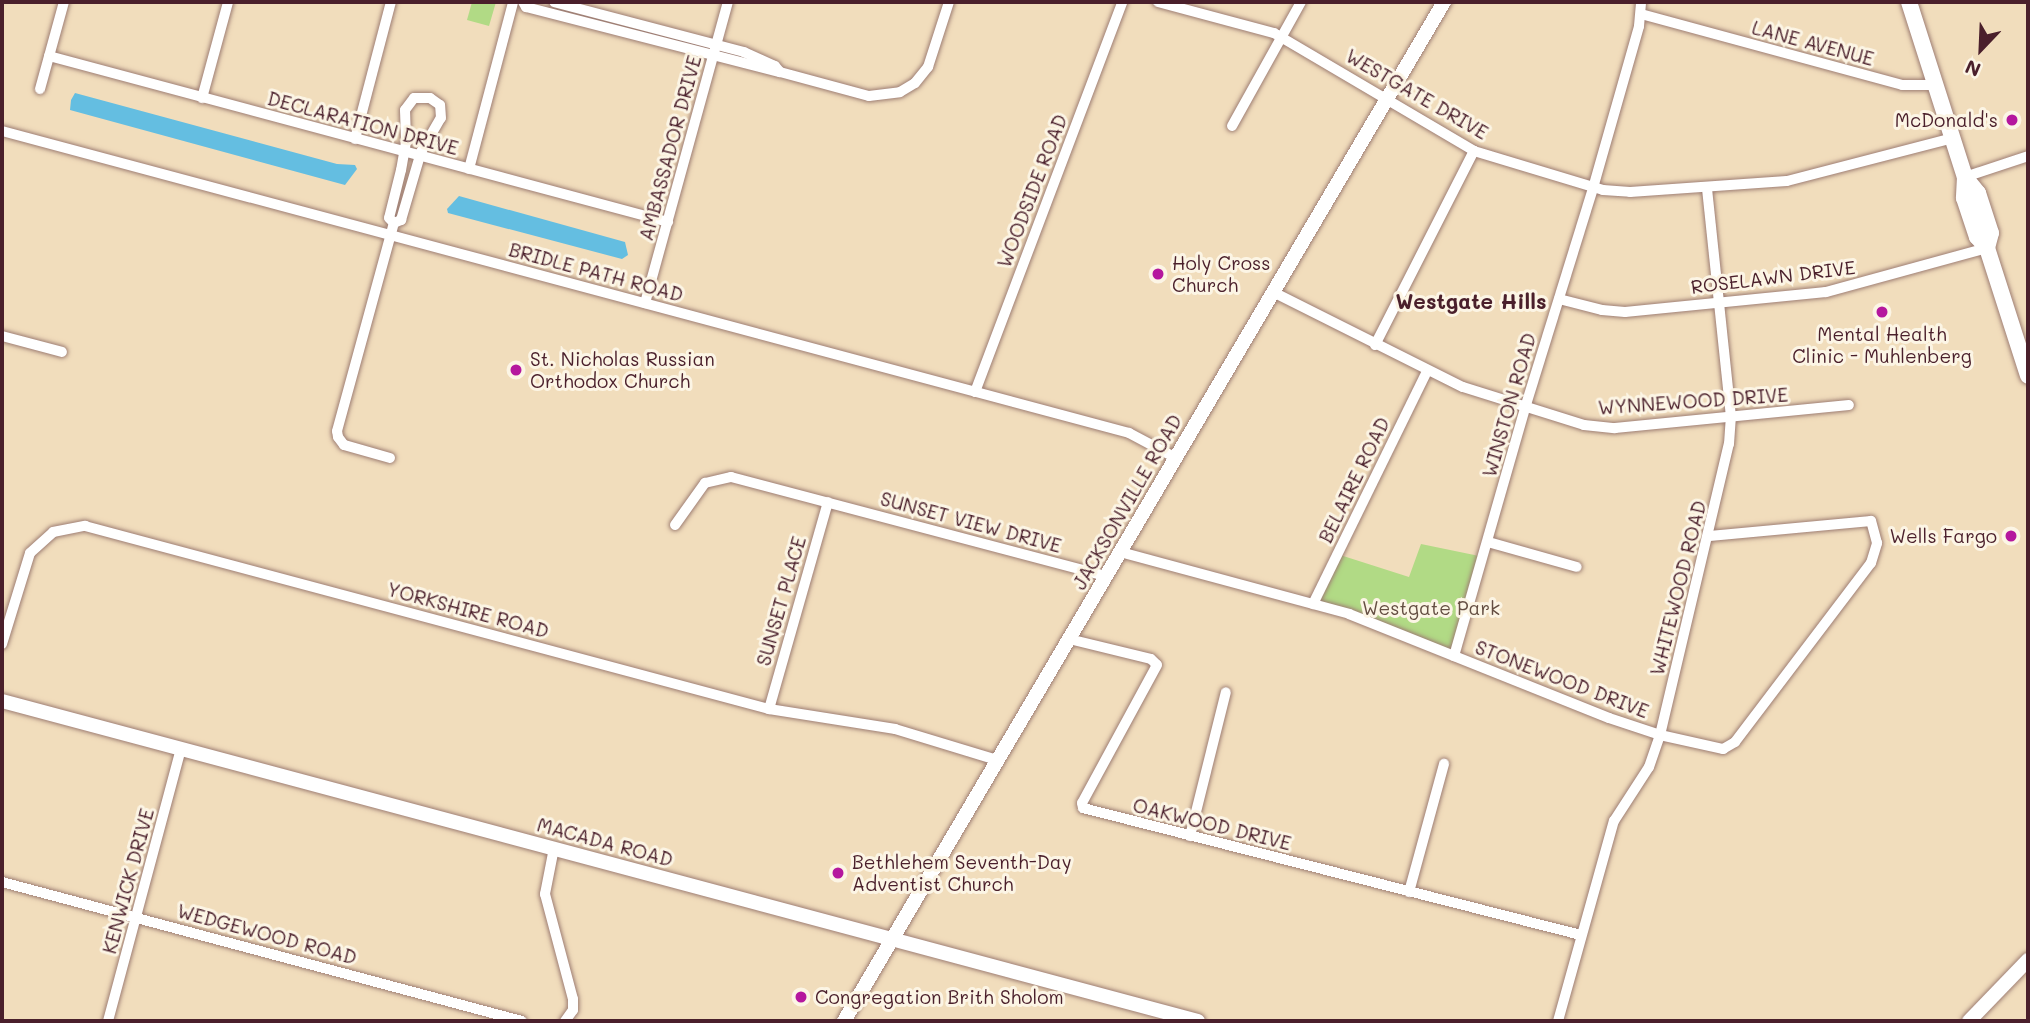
<!DOCTYPE html>
<html>
<head>
<meta charset="utf-8">
<style>
  body { margin:0 }
  #map { position:relative; width:2030px; height:1023px; overflow:hidden; background:#f1ddbc; font-family:Mali,sans-serif }
  div>[style] { position:absolute }
  .green>* { inset:0; background:#b1da85 }
  .water>* { inset:0; background:#64bee1 }
  .roads { filter:drop-shadow(0 0 2px #9e7e74) drop-shadow(0 0 2px #9e7e74) }
  .street>* { height:10px; margin:-5px; padding:0 5px; transform-origin:5px; border-radius:5px; background:#fff }
  .secondary>* { height:14px; margin:-7px; padding:0 7px; transform-origin:7px; border-radius:7px; background:#fff }
  .primary>* { height:16px; margin:-8px; padding:0 8px; transform-origin:8px; border-radius:8px; background:#fff }
  .dots>* { width:19px; height:19px; translate:-50% -50%; box-sizing:border-box; border:4px solid #fcf5e5; border-radius:50% }
  span { translate:-50% -50%; white-space:nowrap; text-align:center; line-height:1.15; -webkit-text-stroke:6px #fcf5e5; paint-order:stroke }
  .street-label { font-size:19px; color:#4a1f2b }
  .poi-label { font-size:19px; color:#4a1f2b }
  .right { translate:-100% -50%; text-align:right }
  .left { translate:0 -50%; text-align:left }
  .park-label { font-size:19px; color:#644e42 }
  .neighbourhood-label { font-size:21px; color:#4a1f2b; font-weight:700 }
  .frame { position:absolute; inset:0; border:4px solid #4a1f2b; pointer-events:none }
  .north { position:absolute; left:1946px; top:14px; width:70px; height:70px; -webkit-text-stroke:5px #fcf5e5; paint-order:stroke; rotate:203deg; font-size:19px; font-weight:700; line-height:28px; text-align:center; color:#4a1f2b }
  .north::after { content:''; display:block; margin:auto; width:24px; height:32px; background:#4a1f2b; clip-path:polygon(50% 0,100% 100%,50% 72%,0 100%) }
</style>
</head>
<body>
<div id="map">
  <div class="green">
    <div style="clip-path:polygon(472px 2px,496px 2px,489px 26px,467px 20px)"></div>
    <div style="clip-path:polygon(1421px 544px,1484px 557px,1454px 656px,1313px 604px,1337px 554px,1409px 577px)"></div>
  </div>
  <div class="water">
    <div style="clip-path:polygon(75px 93px,337px 164px,355px 165px,357px 169px,345px 185px,70px 110px,71px 100px)"></div>
    <div style="clip-path:polygon(459px 196px,625px 242px,628px 255px,622px 259px,448px 213px,447px 209px)"></div>
  </div>
  <div class="roads">
    <div class="street">
      <div style="left:523px;top:2px;width:6px;rotate:59deg"></div>
      <div style="left:526px;top:7px;width:262px;rotate:14.4deg"></div>
      <div style="left:780px;top:72px;width:8px;rotate:-130deg"></div>
      <div style="left:775px;top:66px;width:34px;rotate:-156deg"></div>
      <div style="left:744px;top:52px;width:196px;rotate:-165.3deg"></div>
      <div style="left:1158px;top:2px;width:120px;rotate:15deg"></div>
      <div style="left:1274px;top:33px;width:232px;rotate:30.5deg"></div>
      <div style="left:1474px;top:151px;width:135px;rotate:16.8deg"></div>
      <div style="left:1603px;top:190px;width:27px;rotate:4deg"></div>
      <div style="left:1630px;top:192px;width:157px;rotate:-4deg"></div>
      <div style="left:1787px;top:181px;width:171px;rotate:-14.5deg"></div>
      <div style="left:1641px;top:14px;width:270px;rotate:15.2deg"></div>
      <div style="left:1902px;top:85px;width:34px"></div>
      <div style="left:49px;top:56px;width:641px;rotate:15.01deg"></div>
      <div style="left:780px;top:72px;width:92px;rotate:15.1deg"></div>
      <div style="left:869px;top:96px;width:31px;rotate:-7deg"></div>
      <div style="left:900px;top:92px;width:17px;rotate:-31deg"></div>
      <div style="left:915px;top:83px;width:21px;rotate:-51deg"></div>
      <div style="left:928px;top:67px;width:68px;rotate:-72.1deg"></div>
      <div style="left:40px;top:89px;width:90px;rotate:-74.6deg"></div>
      <div style="left:202px;top:98px;width:99px;rotate:-74.8deg"></div>
      <div style="left:1232px;top:126px;width:142px;rotate:-60.9deg"></div>
      <div style="left:2px;top:131px;width:1167px;rotate:15deg"></div>
      <div style="left:1129px;top:433px;width:53px;rotate:28deg"></div>
      <div style="left:355px;top:139px;width:142px;rotate:-75.3deg"></div>
      <div style="left:469px;top:169px;width:173px;rotate:-75.2deg"></div>
      <div style="left:1965px;top:177px;width:66px;rotate:-18.4deg"></div>
      <div style="left:1273px;top:292px;width:212px;rotate:26.6deg"></div>
      <div style="left:1463px;top:387px;width:127px;rotate:17.4deg"></div>
      <div style="left:1584px;top:425px;width:31px;rotate:6deg"></div>
      <div style="left:1615px;top:428px;width:235px;rotate:-5.6deg"></div>
      <div style="left:1559px;top:299px;width:44px;rotate:14.3deg"></div>
      <div style="left:1602px;top:310px;width:23px;rotate:5deg"></div>
      <div style="left:1625px;top:312px;width:202px;rotate:-5.7deg"></div>
      <div style="left:1826px;top:292px;width:167px;rotate:-15.3deg"></div>
      <div style="left:645px;top:303px;width:312px;rotate:-74.6deg"></div>
      <div style="left:2px;top:336px;width:62px;rotate:14.9deg"></div>
      <div style="left:1375px;top:345px;width:218px;rotate:-63deg"></div>
      <div style="left:975px;top:392px;width:417px;rotate:-69.3deg"></div>
      <div style="left:390px;top:458px;width:48px;rotate:-164.2deg"></div>
      <div style="left:344px;top:445px;width:10px;rotate:-127deg"></div>
      <div style="left:338px;top:437px;width:6px;rotate:-99deg"></div>
      <div style="left:337px;top:431px;width:216px;rotate:-74.7deg"></div>
      <div style="left:394px;top:223px;width:8px;rotate:-23deg"></div>
      <div style="left:401px;top:220px;width:71px;rotate:-73.6deg"></div>
      <div style="left:421px;top:152px;width:39px;rotate:-60deg"></div>
      <div style="left:441px;top:118px;width:13px;rotate:-94deg"></div>
      <div style="left:440px;top:105px;width:12px;rotate:-145deg"></div>
      <div style="left:430px;top:98px;width:16px;rotate:180deg"></div>
      <div style="left:414px;top:98px;width:15px;rotate:127deg"></div>
      <div style="left:405px;top:110px;width:32px;rotate:88deg"></div>
      <div style="left:406px;top:142px;width:28px;rotate:100deg"></div>
      <div style="left:401px;top:170px;width:49px;rotate:104deg"></div>
      <div style="left:389px;top:218px;width:7px;rotate:45deg"></div>
      <div style="left:675px;top:525px;width:52px;rotate:-54.5deg"></div>
      <div style="left:705px;top:483px;width:27px;rotate:-13deg"></div>
      <div style="left:731px;top:477px;width:388px;rotate:14.8deg"></div>
      <div style="left:1488px;top:542px;width:92px;rotate:15.7deg"></div>
      <div style="left:1120px;top:552px;width:237px;rotate:15.1deg"></div>
      <div style="left:1349px;top:614px;width:280px;rotate:21.8deg"></div>
      <div style="left:1609px;top:718px;width:54px;rotate:18.4deg"></div>
      <div style="left:1660px;top:735px;width:65px;rotate:12.5deg"></div>
      <div style="left:1723px;top:749px;width:14px;rotate:-30deg"></div>
      <div style="left:1735px;top:742px;width:225px;rotate:-52.8deg"></div>
      <div style="left:1871px;top:563px;width:21px;rotate:-73deg"></div>
      <div style="left:1877px;top:543px;width:23px;rotate:-105deg"></div>
      <div style="left:1871px;top:521px;width:162px;rotate:174.7deg"></div>
      <div style="left:1313px;top:604px;width:259px;rotate:-63.9deg"></div>
      <div style="left:1069px;top:639px;width:84px;rotate:13.7deg"></div>
      <div style="left:1151px;top:659px;width:8px;rotate:45deg"></div>
      <div style="left:1157px;top:665px;width:157px;rotate:118.5deg"></div>
      <div style="left:1082px;top:803px;width:5px;rotate:79deg"></div>
      <div style="left:1083px;top:808px;width:514px;rotate:14.31deg"></div>
      <div style="left:2px;top:644px;width:95px;rotate:-72.9deg"></div>
      <div style="left:30px;top:553px;width:31px;rotate:-42deg"></div>
      <div style="left:53px;top:532px;width:33px;rotate:-11deg"></div>
      <div style="left:85px;top:526px;width:708px;rotate:14.98deg"></div>
      <div style="left:769px;top:709px;width:128px;rotate:9deg"></div>
      <div style="left:895px;top:729px;width:107px;rotate:16.9deg"></div>
      <div style="left:1454px;top:656px;width:258px;rotate:-74deg"></div>
      <div style="left:1525px;top:408px;width:230px;rotate:-72.8deg"></div>
      <div style="left:1593px;top:188px;width:168px;rotate:-74.1deg"></div>
      <div style="left:1639px;top:26px;width:24px;rotate:-85deg"></div>
      <div style="left:769px;top:709px;width:215px;rotate:-74.1deg"></div>
      <div style="left:1190px;top:836px;width:148px;rotate:-76deg"></div>
      <div style="left:554px;top:848px;width:47px;rotate:101.1deg"></div>
      <div style="left:545px;top:894px;width:109px;rotate:75.1deg"></div>
      <div style="left:573px;top:999px;width:11px;rotate:90deg"></div>
      <div style="left:573px;top:1010px;width:14px;rotate:126deg"></div>
      <div style="left:2px;top:882px;width:538px;rotate:14.97deg"></div>
      <div style="left:1409px;top:892px;width:133px;rotate:-74.7deg"></div>
      <div style="left:108px;top:1021px;width:282px;rotate:-75deg"></div>
      <div style="left:1558px;top:1021px;width:208px;rotate:-74.4deg"></div>
      <div style="left:1614px;top:821px;width:64px;rotate:-57.1deg"></div>
      <div style="left:1649px;top:767px;width:34px;rotate:-71deg"></div>
      <div style="left:1660px;top:735px;width:299px;rotate:-76.7deg"></div>
      <div style="left:1729px;top:444px;width:27px;rotate:-86deg"></div>
      <div style="left:1731px;top:417px;width:231px;rotate:-96deg"></div>
    </div>
    <div class="secondary">
      <div style="left:2px;top:701px;width:1238px;rotate:14.98deg"></div>
      <div style="left:844px;top:1021px;width:1183px;rotate:-59.51deg"></div>
      <div style="left:1969px;top:1021px;width:85px;rotate:-46deg"></div>
    </div>
    <div class="primary">
      <div style="left:1909px;top:2px;width:184px;rotate:72.3deg"></div>
      <div style="left:1965px;top:177px;width:21px;rotate:93deg"></div>
      <div style="left:1964px;top:198px;width:41px;rotate:71.6deg"></div>
      <div style="left:1977px;top:237px;width:15px;rotate:48deg"></div>
      <div style="left:1987px;top:248px;width:134px;rotate:72.2deg"></div>
      <div style="left:1965px;top:177px;width:21px;rotate:51deg"></div>
      <div style="left:1978px;top:193px;width:42px;rotate:72deg"></div>
      <div style="left:1991px;top:233px;width:16px;rotate:105deg"></div>
    </div>
  </div>
  <div class="dots">
    <div style="left:2012px;top:120px;background:#b5179e"></div>
    <div style="left:1158px;top:274px;background:#b5179e"></div>
    <div style="left:1882px;top:312px;background:#b5179e"></div>
    <div style="left:516px;top:370px;background:#b5179e"></div>
    <div style="left:2011px;top:536px;background:#b5179e"></div>
    <div style="left:838px;top:873px;background:#b5179e"></div>
    <div style="left:801px;top:997px;background:#b5179e"></div>
  </div>
  <div class="street-label">
    <span style="left:1813px;top:43px;rotate:15deg">LANE AVENUE</span>
    <span style="left:1417px;top:94px;rotate:30deg">WESTGATE DRIVE</span>
    <span style="left:363px;top:123px;rotate:15deg">DECLARATION DRIVE</span>
    <span style="left:670px;top:148px;rotate:-75deg">AMBASSADOR DRIVE</span>
    <span style="left:1032px;top:191px;rotate:-69deg">WOODSIDE ROAD</span>
    <span style="left:596px;top:272px;rotate:15deg">BRIDLE PATH ROAD</span>
    <span style="left:1773px;top:277px;rotate:-7deg">ROSELAWN DRIVE</span>
    <span style="left:1693px;top:401px;rotate:-4deg">WYNNEWOOD DRIVE</span>
    <span style="left:1509px;top:405px;rotate:-74deg">WINSTON ROAD</span>
    <span style="left:1354px;top:480px;rotate:-64deg">BELAIRE ROAD</span>
    <span style="left:1127px;top:502px;rotate:-60deg">JACKSONVILLE ROAD</span>
    <span style="left:971px;top:522px;rotate:15deg">SUNSET VIEW DRIVE</span>
    <span style="left:1678px;top:588px;rotate:-76deg">WHITEWOOD ROAD</span>
    <span style="left:781px;top:601px;rotate:-74deg">SUNSET PLACE</span>
    <span style="left:468px;top:610px;rotate:15deg">YORKSHIRE ROAD</span>
    <span style="left:1562px;top:679px;rotate:21deg">STONEWOOD DRIVE</span>
    <span style="left:1212px;top:824px;rotate:14deg">OAKWOOD DRIVE</span>
    <span style="left:605px;top:842px;rotate:15deg">MACADA ROAD</span>
    <span style="left:128px;top:881px;rotate:-75deg">KENWICK DRIVE</span>
    <span style="left:267px;top:934px;rotate:15deg">WEDGEWOOD ROAD</span>
  </div>
  <div class="poi-label">
    <span class="right" style="left:1998px;top:120px">McDonald's</span>
    <span class="left" style="left:1172px;top:274px">Holy Cross<br>Church</span>
    <span style="left:1882px;top:345px">Mental Health<br>Clinic - Muhlenberg</span>
    <span class="left" style="left:530px;top:370px">St. Nicholas Russian<br>Orthodox Church</span>
    <span class="right" style="left:1997px;top:536px">Wells Fargo</span>
    <span class="left" style="left:852px;top:873px">Bethlehem Seventh-Day<br>Adventist Church</span>
    <span class="left" style="left:815px;top:997px">Congregation Brith Sholom</span>
  </div>
  <div class="park-label">
    <span style="left:1431px;top:608px">Westgate Park</span>
  </div>
  <div class="neighbourhood-label">
    <span style="left:1471px;top:301px">Westgate Hills</span>
  </div>
  <div class="frame"></div>
  <div class="north">N</div>
</div>
</body>
</html>
